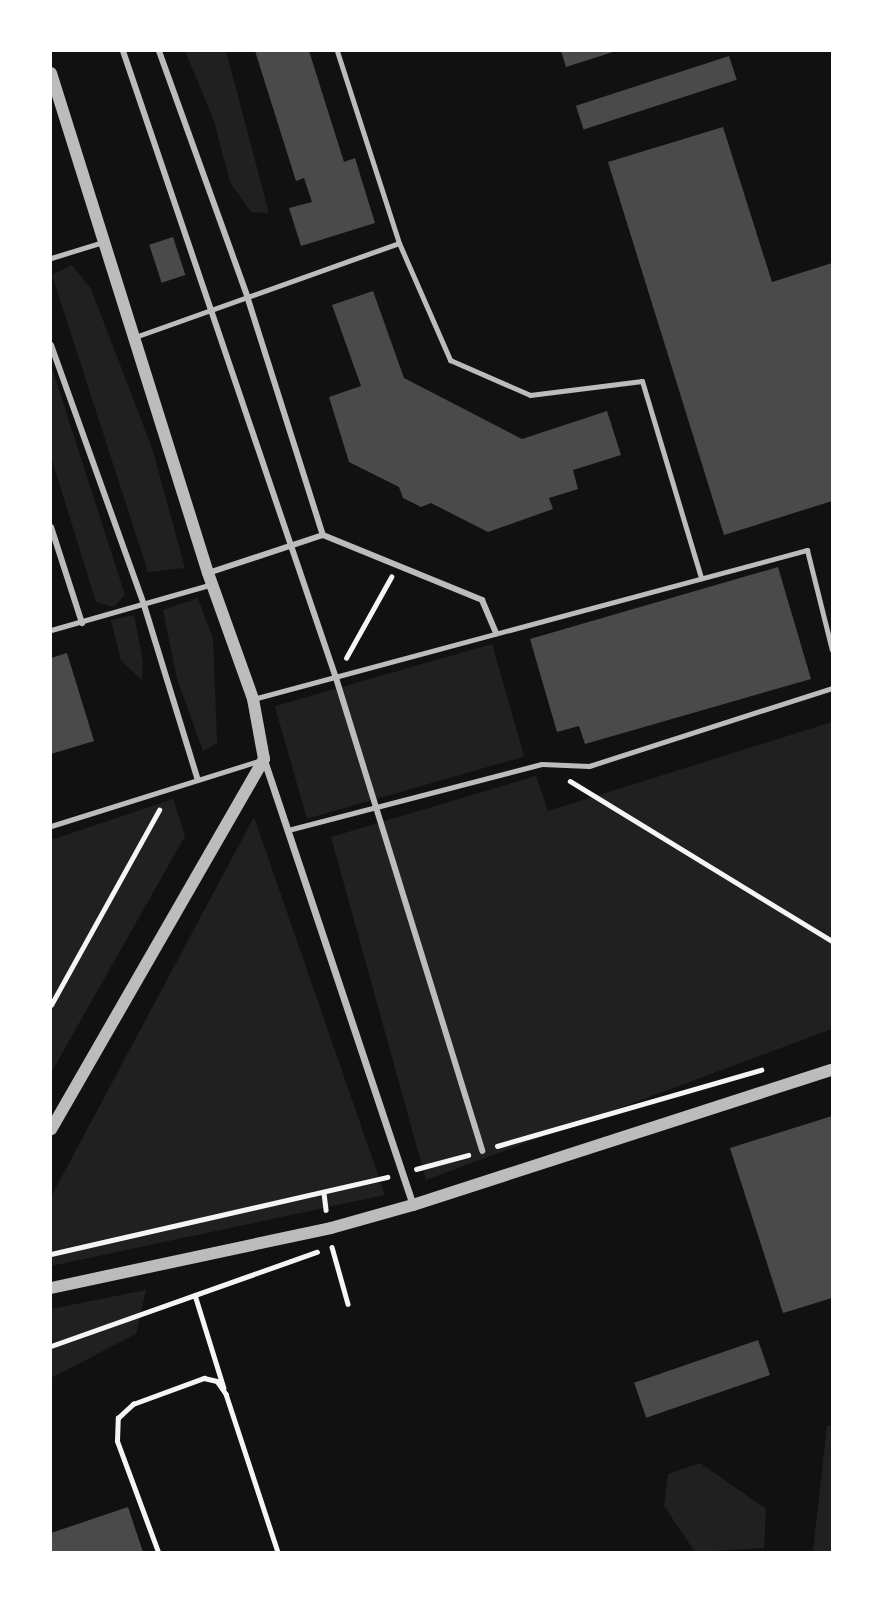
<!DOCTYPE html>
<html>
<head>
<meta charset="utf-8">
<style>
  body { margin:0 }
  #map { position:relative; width:883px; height:1603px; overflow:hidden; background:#111; font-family:Manrope,sans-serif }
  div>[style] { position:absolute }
  .green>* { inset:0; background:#202020; transform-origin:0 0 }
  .building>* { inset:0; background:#4a4a4a; transform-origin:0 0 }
  .path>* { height:4.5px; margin:-2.25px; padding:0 2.25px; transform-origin:2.25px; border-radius:2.25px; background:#f5f5f5 }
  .service>* { height:5px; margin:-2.5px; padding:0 2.5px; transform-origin:2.5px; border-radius:2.5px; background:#bcbcbc }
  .pedestrian>* { height:6px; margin:-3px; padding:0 3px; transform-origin:3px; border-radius:3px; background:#bcbcbc }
  .minor>* { height:7px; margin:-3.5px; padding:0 3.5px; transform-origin:3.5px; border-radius:3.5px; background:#bcbcbc }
  .tertiary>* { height:12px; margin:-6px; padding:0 6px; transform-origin:6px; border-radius:6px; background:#bcbcbc }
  span { translate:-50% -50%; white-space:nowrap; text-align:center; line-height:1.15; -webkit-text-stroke:7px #fff; paint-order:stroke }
  .frame { position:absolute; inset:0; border:52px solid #fff; pointer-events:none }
</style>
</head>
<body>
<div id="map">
  <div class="green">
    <div style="clip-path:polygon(185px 51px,226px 51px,269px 213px,251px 212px,230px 182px,214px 121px)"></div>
    <div style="clip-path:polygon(72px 265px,91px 289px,152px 448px,185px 568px,148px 572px,52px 275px)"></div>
    <div style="clip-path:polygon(51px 365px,125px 595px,114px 607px,96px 602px,51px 457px)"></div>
    <div style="clip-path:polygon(198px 598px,213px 639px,217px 743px,203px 751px,177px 679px,163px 610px)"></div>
    <div style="clip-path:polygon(134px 615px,143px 662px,142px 680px,121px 661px,111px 620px)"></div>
    <div style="left:492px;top:644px;width:117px;height:226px;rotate:74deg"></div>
    <div style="clip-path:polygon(832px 722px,832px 1029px,426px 1180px,331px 837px,536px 776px,548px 811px)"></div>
    <div style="clip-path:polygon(173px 799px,185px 836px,51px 1073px,51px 840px)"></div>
    <div style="clip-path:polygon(254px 817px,385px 1195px,51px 1266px,51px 1197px)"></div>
    <div style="clip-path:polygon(146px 1290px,136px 1334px,51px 1378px,51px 1309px)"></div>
    <div style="clip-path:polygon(832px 1425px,832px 1552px,813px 1552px,827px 1426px)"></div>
    <div style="clip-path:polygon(700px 1463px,766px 1509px,764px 1548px,695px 1552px,664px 1506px,668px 1474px)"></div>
  </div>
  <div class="building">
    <div style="clip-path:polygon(255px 51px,309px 51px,344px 162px,355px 158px,375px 223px,301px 246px,289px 208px,312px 202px,304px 178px,296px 181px)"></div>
    <div style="clip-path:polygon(561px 51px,616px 51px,566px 67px)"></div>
    <div style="left:729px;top:56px;width:25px;height:161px;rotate:72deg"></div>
    <div style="clip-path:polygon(723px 127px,772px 282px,832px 263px,832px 501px,724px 535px,608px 162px)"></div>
    <div style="left:173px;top:237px;width:40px;height:25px;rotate:72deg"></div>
    <div style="clip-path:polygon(373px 291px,404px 378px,522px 439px,607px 411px,621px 455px,573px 470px,578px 489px,549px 498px,553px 509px,488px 532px,431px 503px,421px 507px,403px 498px,399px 487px,349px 462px,329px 397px,361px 386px,332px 305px)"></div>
    <div style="clip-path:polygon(778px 567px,811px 679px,585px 744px,579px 726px,557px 732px,530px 639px)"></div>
    <div style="clip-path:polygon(67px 653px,94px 741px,51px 754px,51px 658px)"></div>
    <div style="clip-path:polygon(832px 1116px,832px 1298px,783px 1313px,730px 1148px)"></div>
    <div style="left:758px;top:1340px;width:37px;height:131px;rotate:71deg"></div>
    <div style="clip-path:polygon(128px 1507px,143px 1552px,51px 1552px,51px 1533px)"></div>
  </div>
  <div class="path">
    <div style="left:346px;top:658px;width:93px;rotate:-60.9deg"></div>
    <div style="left:570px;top:781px;width:307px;rotate:31.4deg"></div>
    <div style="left:51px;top:1005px;width:223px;rotate:-61deg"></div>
    <div style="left:497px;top:1146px;width:275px;rotate:-16.1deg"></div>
    <div style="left:416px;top:1169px;width:54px;rotate:-15.1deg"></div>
    <div style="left:324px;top:1193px;width:17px;rotate:83deg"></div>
    <div style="left:332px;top:1247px;width:59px;rotate:74.3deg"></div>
    <div style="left:51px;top:1254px;width:345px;rotate:-12.9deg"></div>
    <div style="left:195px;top:1295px;width:97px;rotate:72.7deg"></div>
    <div style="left:51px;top:1346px;width:282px;rotate:-19.5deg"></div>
    <div style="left:158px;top:1552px;width:118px;rotate:-110.3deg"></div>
    <div style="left:117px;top:1441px;width:23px;rotate:-88deg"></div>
    <div style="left:118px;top:1418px;width:21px;rotate:-43deg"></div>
    <div style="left:133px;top:1404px;width:76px;rotate:-20.1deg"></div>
    <div style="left:204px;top:1378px;width:13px;rotate:13deg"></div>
    <div style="left:217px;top:1381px;width:16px;rotate:55deg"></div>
    <div style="left:226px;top:1394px;width:166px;rotate:71.8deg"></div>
  </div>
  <div class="service">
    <div style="left:337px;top:51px;width:202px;rotate:72.1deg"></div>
    <div style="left:399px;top:243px;width:128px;rotate:66.4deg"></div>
    <div style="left:450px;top:360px;width:87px;rotate:23.6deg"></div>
    <div style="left:530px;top:395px;width:113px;rotate:-7.1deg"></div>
    <div style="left:642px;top:381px;width:206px;rotate:73.3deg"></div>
    <div style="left:51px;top:258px;width:54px;rotate:-17.1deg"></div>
    <div style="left:135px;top:337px;width:280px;rotate:-19.6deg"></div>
    <div style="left:51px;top:630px;width:167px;rotate:-15.9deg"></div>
    <div style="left:253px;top:699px;width:574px;rotate:-15.05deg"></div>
    <div style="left:807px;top:550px;width:103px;rotate:76deg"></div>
    <div style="left:51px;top:826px;width:220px;rotate:-17.4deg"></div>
    <div style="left:288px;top:830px;width:262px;rotate:-14.6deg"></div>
    <div style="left:542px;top:764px;width:47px;rotate:2.4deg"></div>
    <div style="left:589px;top:766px;width:255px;rotate:-17.8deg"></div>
  </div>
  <div class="pedestrian">
    <div style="left:123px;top:51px;width:662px;rotate:71.24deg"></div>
    <div style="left:336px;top:678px;width:495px;rotate:72.8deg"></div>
    <div style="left:159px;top:51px;width:260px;rotate:70.2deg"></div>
    <div style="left:247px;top:296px;width:251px;rotate:72.4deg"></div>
    <div style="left:51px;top:345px;width:276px;rotate:70.3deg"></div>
    <div style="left:144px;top:605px;width:183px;rotate:72.9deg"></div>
    <div style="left:51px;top:527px;width:101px;rotate:72.1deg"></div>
    <div style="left:208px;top:573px;width:121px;rotate:-18.3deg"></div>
    <div style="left:323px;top:535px;width:172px;rotate:22.2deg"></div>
    <div style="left:482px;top:600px;width:36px;rotate:67deg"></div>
  </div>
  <div class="minor">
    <div style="left:264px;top:760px;width:469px;rotate:71.5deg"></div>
  </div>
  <div class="tertiary">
    <div style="left:51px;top:73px;width:524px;rotate:72.57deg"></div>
    <div style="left:208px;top:573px;width:134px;rotate:70.3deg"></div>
    <div style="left:253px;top:699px;width:61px;rotate:79.6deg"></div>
    <div style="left:264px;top:759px;width:427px;rotate:119.9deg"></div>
    <div style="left:51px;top:1288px;width:286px;rotate:-12.1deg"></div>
    <div style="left:331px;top:1228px;width:85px;rotate:-15.7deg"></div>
    <div style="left:413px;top:1205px;width:440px;rotate:-17.9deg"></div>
  </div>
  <div class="frame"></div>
</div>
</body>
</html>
